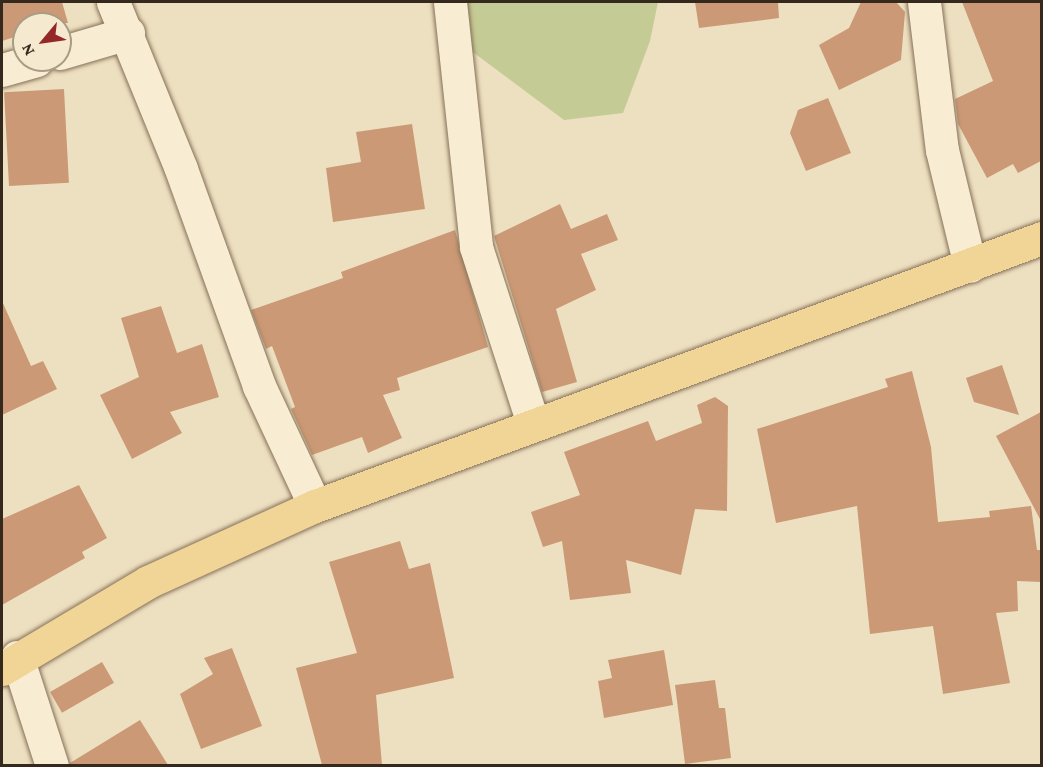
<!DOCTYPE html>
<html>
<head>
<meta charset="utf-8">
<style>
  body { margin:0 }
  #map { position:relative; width:1043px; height:767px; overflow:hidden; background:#ede0c0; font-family:"Crimson Pro",serif }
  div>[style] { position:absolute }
  .green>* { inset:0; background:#c5cb94 }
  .building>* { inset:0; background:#cb9975; transform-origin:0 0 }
  .roads { filter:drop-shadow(0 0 2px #867058) drop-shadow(0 0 2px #867058) }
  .minor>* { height:33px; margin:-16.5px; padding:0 16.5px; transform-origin:16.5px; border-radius:16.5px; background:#f8edd2 }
  .major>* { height:33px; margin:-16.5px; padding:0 16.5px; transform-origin:16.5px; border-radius:16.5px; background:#f1d597 }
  span { translate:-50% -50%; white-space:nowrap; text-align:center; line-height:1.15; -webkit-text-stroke:6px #f5eacf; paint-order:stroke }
  .frame { position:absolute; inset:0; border:3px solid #35281c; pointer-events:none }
  .north { position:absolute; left:12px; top:12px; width:60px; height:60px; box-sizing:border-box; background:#f5eacf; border:2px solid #a89c87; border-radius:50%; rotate:241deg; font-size:16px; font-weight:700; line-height:24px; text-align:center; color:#35281c }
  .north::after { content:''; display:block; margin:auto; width:21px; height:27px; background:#942829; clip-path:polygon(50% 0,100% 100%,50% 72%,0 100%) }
</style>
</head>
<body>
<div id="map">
  <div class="green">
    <div style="clip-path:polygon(463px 2px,658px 2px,650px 41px,623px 113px,564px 120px,470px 50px)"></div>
  </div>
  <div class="building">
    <div style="clip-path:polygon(2px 2px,62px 2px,68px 23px,24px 24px,24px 34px,2px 41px)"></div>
    <div style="clip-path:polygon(695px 2px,778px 2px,779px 18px,699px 28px)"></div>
    <div style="clip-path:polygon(861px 2px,896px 2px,905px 12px,901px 60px,839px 90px,819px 45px,849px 28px)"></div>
    <div style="clip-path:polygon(962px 2px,1041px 2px,1041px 161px,1018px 173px,1013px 164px,987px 178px,958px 124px,955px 99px,993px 81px)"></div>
    <div style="left:64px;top:89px;width:94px;height:60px;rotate:87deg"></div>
    <div style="clip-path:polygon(828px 98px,851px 153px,806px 171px,790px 133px,798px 110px)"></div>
    <div style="clip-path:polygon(412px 124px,425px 209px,333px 222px,326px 168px,361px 162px,356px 132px)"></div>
    <div style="clip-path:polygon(560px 204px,571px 229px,607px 214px,618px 240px,581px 254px,596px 290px,556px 309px,577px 382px,542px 392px,494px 236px)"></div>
    <div style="clip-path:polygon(455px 230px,488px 347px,397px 378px,400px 390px,383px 395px,402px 438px,368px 453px,362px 437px,312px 455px,291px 409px,295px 407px,272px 346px,266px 349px,251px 310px,343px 278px,341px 272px)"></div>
    <div style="clip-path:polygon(2px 301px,31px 366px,43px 361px,57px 389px,2px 415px)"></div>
    <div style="clip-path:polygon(161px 306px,177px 353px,202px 344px,219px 397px,170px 412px,182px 433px,132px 459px,100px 395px,139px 377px,121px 318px)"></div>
    <div style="clip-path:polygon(1002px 365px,1019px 415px,974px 402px,966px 378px)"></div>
    <div style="clip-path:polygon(912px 371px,931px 447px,938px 522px,990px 517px,989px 511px,1031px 506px,1037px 550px,1041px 550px,1041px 582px,1017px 581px,1018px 611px,996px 613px,1010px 683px,943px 694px,933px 626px,870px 634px,857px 506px,776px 523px,757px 429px,888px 387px,885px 379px)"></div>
    <div style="clip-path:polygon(715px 397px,728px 406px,727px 511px,695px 509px,681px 575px,626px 560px,631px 593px,570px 600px,562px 541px,543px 547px,531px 512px,580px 495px,564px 452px,648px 421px,656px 441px,702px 423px,697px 405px)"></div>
    <div style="clip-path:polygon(1041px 412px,1041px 521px,996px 436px)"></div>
    <div style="clip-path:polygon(79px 485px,107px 538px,82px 552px,85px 558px,2px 605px,2px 519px)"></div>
    <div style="clip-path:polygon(400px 541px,409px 569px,430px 563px,454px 678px,376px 695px,382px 765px,322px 765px,296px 668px,357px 653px,329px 562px)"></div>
    <div style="clip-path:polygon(232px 648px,262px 726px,201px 749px,180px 694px,213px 674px,204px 658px)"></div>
    <div style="clip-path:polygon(664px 650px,673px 705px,604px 718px,598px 681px,612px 678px,608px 660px)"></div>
    <div style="left:102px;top:662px;width:24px;height:60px;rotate:60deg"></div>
    <div style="clip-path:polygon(715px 680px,719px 708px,725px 708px,731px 758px,685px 764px,675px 685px)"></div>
    <div style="clip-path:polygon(140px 720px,168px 765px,70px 765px,70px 763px)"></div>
  </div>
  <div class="roads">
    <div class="minor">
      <div style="left:113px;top:2px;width:180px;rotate:67.8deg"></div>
      <div style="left:181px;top:169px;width:231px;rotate:70.2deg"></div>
      <div style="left:259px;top:386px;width:132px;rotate:65deg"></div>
      <div style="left:450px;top:2px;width:246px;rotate:83.9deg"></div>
      <div style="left:476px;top:247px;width:186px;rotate:72.1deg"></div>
      <div style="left:924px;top:2px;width:149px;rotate:83.1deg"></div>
      <div style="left:942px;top:150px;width:119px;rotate:76.4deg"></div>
      <div style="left:60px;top:53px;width:71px;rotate:-16.4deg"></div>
      <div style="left:2px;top:70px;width:36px;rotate:-16deg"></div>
      <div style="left:17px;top:657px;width:114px;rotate:72.2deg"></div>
    </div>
    <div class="major">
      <div style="left:2px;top:669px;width:170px;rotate:-30.8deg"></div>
      <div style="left:148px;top:582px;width:183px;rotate:-24.5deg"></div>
      <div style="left:315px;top:506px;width:775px;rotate:-20.24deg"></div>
    </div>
  </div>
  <div class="frame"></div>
  <div class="north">N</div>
</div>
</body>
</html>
